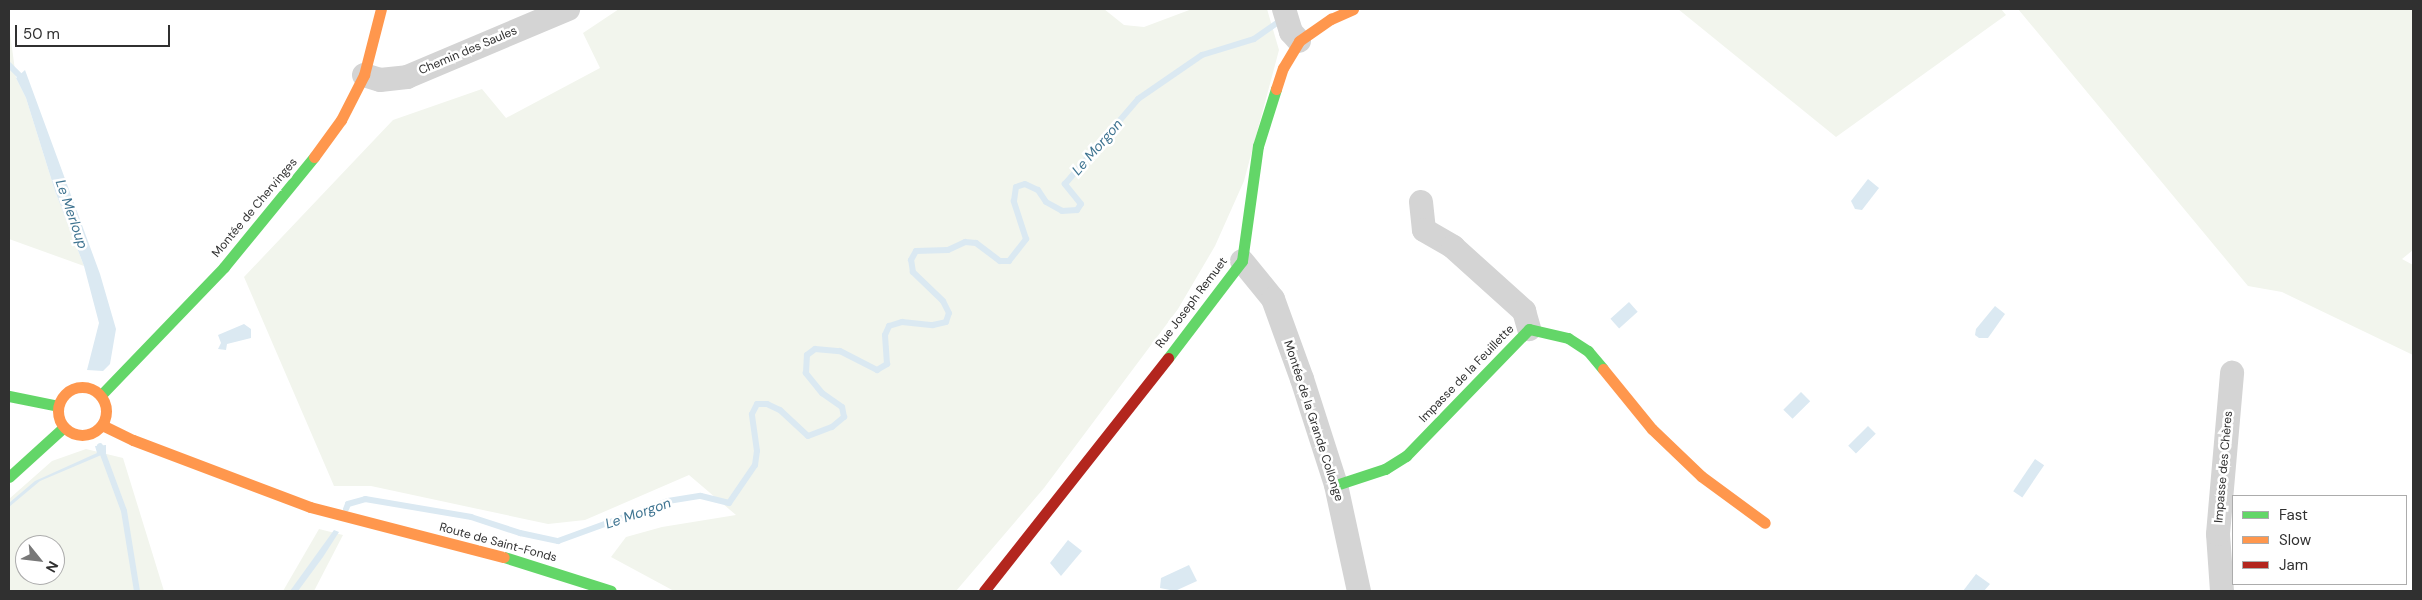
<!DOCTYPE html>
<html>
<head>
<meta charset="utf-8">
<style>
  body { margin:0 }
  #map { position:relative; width:2422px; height:600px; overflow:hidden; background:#fff; font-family:"DM Sans",sans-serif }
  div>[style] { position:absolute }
  .green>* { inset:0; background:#f2f5ed }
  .water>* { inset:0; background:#dbe9f2; transform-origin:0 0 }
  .stream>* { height:6px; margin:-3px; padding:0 3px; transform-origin:3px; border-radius:3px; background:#dbe9f2 }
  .street>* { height:24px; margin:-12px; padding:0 12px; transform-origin:12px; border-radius:12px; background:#d4d4d4 }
  .fast>* { height:11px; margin:-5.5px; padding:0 5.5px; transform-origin:5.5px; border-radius:5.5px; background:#63d668 }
  .slow>* { height:11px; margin:-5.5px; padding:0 5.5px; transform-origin:5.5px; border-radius:5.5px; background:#ff974d }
  .slow>.ring { margin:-5.5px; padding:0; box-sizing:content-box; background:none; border:11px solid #ff974d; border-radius:50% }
  .jam>* { height:11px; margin:-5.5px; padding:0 5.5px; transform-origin:5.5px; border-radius:5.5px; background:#b3261e }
  span { translate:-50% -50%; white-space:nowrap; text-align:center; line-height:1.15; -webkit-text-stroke:5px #fff; paint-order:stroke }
  .street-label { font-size:12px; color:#303030 }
  .water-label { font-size:14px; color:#3f7491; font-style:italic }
  .frame { position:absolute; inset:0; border:10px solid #303030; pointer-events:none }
  .legend { position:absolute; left:2232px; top:495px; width:175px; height:90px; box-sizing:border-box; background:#fff; border:1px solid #acacac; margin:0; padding:6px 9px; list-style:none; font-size:15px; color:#303030 }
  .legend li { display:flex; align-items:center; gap:10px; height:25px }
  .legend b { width:25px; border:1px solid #acacac }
  .north { position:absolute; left:15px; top:535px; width:50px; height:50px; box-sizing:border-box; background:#fff; border:1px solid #acacac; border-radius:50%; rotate:119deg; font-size:14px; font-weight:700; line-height:20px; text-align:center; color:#303030 }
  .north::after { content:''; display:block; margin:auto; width:18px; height:22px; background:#787878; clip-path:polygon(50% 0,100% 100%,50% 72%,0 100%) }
  .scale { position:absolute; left:15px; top:25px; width:155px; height:22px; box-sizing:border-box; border:2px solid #303030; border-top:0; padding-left:6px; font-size:15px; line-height:18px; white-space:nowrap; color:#303030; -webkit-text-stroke:4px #fff; paint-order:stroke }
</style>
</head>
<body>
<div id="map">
  <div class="green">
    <div style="clip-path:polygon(619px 9px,1104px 9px,1124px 25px,1144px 27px,1192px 9px,1267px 9px,1279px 50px,1244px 181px,1215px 246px,1178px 309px,1044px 488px,956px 591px,674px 591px,611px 557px,626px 537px,662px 527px,736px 515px,689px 475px,585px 520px,548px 524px,371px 486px,334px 486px,244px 277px,393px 120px,482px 89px,506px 118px,600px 68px,583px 33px)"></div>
    <div style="clip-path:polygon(1678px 9px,2001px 9px,2006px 15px,1836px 137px)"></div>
    <div style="clip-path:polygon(2018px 9px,2413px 9px,2413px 250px,2402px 259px,2413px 265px,2413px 355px,2282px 292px,2248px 286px)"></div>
    <div style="clip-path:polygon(9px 25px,16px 78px,26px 98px,55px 191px,84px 266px,9px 239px)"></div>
    <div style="clip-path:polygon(evenodd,86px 449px,123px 458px,164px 591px,9px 591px,9px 499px,52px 461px,86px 449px,25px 545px,55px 545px,55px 575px,25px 575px,25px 545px)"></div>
    <div style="clip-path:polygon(319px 529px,343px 535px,314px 591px,283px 591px)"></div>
  </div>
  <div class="water">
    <div style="clip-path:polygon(25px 70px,100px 274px,116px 329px,110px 364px,103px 371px,87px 370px,99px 323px,84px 266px,55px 191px,26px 98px,16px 78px)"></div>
    <div style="clip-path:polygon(1868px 179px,1879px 188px,1862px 210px,1855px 209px,1851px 201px)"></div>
    <div style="left:1629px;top:302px;width:13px;height:25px;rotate:48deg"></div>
    <div style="clip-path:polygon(1995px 306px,2005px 314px,1988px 338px,1979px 338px,1975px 335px,1976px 329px)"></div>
    <div style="clip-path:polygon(244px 324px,251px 329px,251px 338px,227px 344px,226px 350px,218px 349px,221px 343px,218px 335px)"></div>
    <div style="left:1801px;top:392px;width:13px;height:25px;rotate:45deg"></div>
    <div style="left:1868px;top:426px;width:11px;height:28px;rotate:45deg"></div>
    <div style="clip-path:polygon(106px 445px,106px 453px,40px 481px,9px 507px,9px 503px,35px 481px,97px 453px,95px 446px)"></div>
    <div style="left:2035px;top:459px;width:11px;height:39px;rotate:34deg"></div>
    <div style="clip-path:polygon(334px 530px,339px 532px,323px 557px,298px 591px,290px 591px)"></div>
    <div style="clip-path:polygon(1068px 540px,1082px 551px,1061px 576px,1050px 563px)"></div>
    <div style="clip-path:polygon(1189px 565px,1197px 581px,1175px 591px,1160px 588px,1161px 578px)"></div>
    <div style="clip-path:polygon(1976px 574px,1990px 584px,1984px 591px,1963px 591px)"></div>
  </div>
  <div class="stream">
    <div style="left:9px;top:65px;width:21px;rotate:45deg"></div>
    <div style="left:100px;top:446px;width:69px;rotate:69.7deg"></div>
    <div style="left:124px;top:511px;width:81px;rotate:80.8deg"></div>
    <div style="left:346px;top:509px;width:5px;rotate:-68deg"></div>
    <div style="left:348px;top:504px;width:18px;rotate:-16deg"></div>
    <div style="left:365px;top:499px;width:108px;rotate:9.6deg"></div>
    <div style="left:471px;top:517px;width:52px;rotate:18.1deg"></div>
    <div style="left:520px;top:533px;width:39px;rotate:12deg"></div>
    <div style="left:558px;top:541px;width:117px;rotate:-20deg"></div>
    <div style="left:668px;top:501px;width:33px;rotate:-9deg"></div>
    <div style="left:701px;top:496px;width:29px;rotate:14deg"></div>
    <div style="left:729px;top:503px;width:46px;rotate:-55.6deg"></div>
    <div style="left:755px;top:465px;width:14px;rotate:-82deg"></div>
    <div style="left:757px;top:451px;width:37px;rotate:-98deg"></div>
    <div style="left:752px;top:414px;width:11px;rotate:-63deg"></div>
    <div style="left:757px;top:404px;width:10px"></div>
    <div style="left:767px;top:404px;width:14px;rotate:25deg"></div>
    <div style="left:780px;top:410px;width:38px;rotate:43deg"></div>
    <div style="left:808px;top:436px;width:26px;rotate:-21deg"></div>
    <div style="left:832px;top:427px;width:16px;rotate:-40deg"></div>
    <div style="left:844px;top:417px;width:10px;rotate:-101deg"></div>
    <div style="left:842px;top:407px;width:24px;rotate:-145deg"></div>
    <div style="left:822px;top:393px;width:26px;rotate:-129deg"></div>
    <div style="left:806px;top:373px;width:18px;rotate:-87deg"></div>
    <div style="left:807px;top:355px;width:10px;rotate:-37deg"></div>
    <div style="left:815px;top:349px;width:25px;rotate:5deg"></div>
    <div style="left:840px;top:351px;width:42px;rotate:27.2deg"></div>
    <div style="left:877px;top:370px;width:12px;rotate:-31deg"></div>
    <div style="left:887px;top:364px;width:29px;rotate:-94deg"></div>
    <div style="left:885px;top:335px;width:10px;rotate:-66deg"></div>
    <div style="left:889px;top:326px;width:14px;rotate:-17deg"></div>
    <div style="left:902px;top:322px;width:31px;rotate:6deg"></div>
    <div style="left:933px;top:325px;width:13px;rotate:-13deg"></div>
    <div style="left:946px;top:322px;width:9px;rotate:-72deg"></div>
    <div style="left:949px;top:313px;width:13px;rotate:-117deg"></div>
    <div style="left:943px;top:301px;width:42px;rotate:-136deg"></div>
    <div style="left:913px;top:272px;width:12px;rotate:-99deg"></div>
    <div style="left:911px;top:260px;width:10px;rotate:-61deg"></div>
    <div style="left:916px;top:251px;width:32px;rotate:-2deg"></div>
    <div style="left:948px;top:250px;width:19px;rotate:-25deg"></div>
    <div style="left:965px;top:242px;width:11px;rotate:5deg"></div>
    <div style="left:976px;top:243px;width:30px;rotate:37deg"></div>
    <div style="left:1000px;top:261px;width:9px"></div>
    <div style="left:1009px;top:261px;width:28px;rotate:-52deg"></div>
    <div style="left:1026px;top:239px;width:40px;rotate:-108deg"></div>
    <div style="left:1014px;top:201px;width:14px;rotate:-82deg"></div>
    <div style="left:1016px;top:187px;width:9px;rotate:-18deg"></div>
    <div style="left:1025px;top:184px;width:14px;rotate:25deg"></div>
    <div style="left:1038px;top:190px;width:14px;rotate:56deg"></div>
    <div style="left:1046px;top:202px;width:18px;rotate:29deg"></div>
    <div style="left:1062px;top:211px;width:15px;rotate:-4deg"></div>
    <div style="left:1077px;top:210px;width:7px;rotate:-56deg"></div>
    <div style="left:1081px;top:204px;width:26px;rotate:-129deg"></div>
    <div style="left:1065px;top:184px;width:112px;rotate:-49.3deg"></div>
    <div style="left:1138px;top:99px;width:78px;rotate:-34.5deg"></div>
    <div style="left:1202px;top:55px;width:54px;rotate:-17.1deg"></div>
    <div style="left:1254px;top:39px;width:29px;rotate:-35deg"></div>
  </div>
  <div class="street">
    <div style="left:1284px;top:9px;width:24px;rotate:73deg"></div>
    <div style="left:1291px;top:32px;width:12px;rotate:48deg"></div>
    <div style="left:364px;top:75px;width:17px;rotate:17deg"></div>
    <div style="left:380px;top:80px;width:27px;rotate:-6deg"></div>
    <div style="left:407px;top:77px;width:175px;rotate:-22.9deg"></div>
    <div style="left:1421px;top:202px;width:28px;rotate:84deg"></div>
    <div style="left:1424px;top:230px;width:34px;rotate:30deg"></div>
    <div style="left:1453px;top:247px;width:96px;rotate:42deg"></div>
    <div style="left:1524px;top:311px;width:19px;rotate:74deg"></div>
    <div style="left:1242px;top:261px;width:49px;rotate:50.8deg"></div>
    <div style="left:1273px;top:299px;width:85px;rotate:70.1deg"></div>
    <div style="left:1302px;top:379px;width:111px;rotate:72.2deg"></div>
    <div style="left:1336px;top:485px;width:108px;rotate:77.8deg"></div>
    <div style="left:2222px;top:591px;width:57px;rotate:-94deg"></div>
    <div style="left:2218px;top:534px;width:162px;rotate:-85deg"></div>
  </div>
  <div class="fast">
    <div style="left:1168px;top:358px;width:122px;rotate:-52.7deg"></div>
    <div style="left:1242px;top:261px;width:116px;rotate:-82.1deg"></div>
    <div style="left:1258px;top:146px;width:60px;rotate:-72.5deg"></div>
    <div style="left:101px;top:395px;width:178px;rotate:-46.1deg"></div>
    <div style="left:224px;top:267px;width:142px;rotate:-50.7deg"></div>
    <div style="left:9px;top:396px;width:50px;rotate:11.5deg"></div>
    <div style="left:9px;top:477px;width:74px;rotate:-42.3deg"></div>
    <div style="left:1336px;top:485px;width:52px;rotate:-18.1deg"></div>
    <div style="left:1385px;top:469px;width:25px;rotate:-32deg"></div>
    <div style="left:1406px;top:456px;width:177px;rotate:-45.9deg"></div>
    <div style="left:1529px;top:329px;width:40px;rotate:13deg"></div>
    <div style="left:1568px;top:338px;width:24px;rotate:33deg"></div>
    <div style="left:1588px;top:351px;width:23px;rotate:50deg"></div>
    <div style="left:504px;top:557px;width:112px;rotate:17.6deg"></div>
  </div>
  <div class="slow">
    <div style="left:1276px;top:89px;width:22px;rotate:-72deg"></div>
    <div style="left:1283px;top:68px;width:31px;rotate:-59deg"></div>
    <div style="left:1299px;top:41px;width:39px;rotate:-35deg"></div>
    <div style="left:1331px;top:19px;width:24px;rotate:-24deg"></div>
    <div style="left:314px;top:157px;width:46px;rotate:-53.9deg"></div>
    <div style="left:341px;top:120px;width:51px;rotate:-62.9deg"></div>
    <div style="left:364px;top:75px;width:68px;rotate:-75.6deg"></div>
    <div style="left:1603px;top:369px;width:77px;rotate:50.8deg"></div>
    <div style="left:1652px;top:429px;width:68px;rotate:43.8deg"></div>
    <div style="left:1701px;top:476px;width:79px;rotate:36.3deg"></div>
    <div class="ring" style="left:58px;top:387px;width:37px;height:37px"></div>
    <div style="left:102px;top:425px;width:34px;rotate:26deg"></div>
    <div style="left:133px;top:440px;width:189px;rotate:20.7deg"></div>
    <div style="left:310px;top:507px;width:200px;rotate:14.5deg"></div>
  </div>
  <div class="jam">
    <div style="left:984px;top:591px;width:297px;rotate:-51.7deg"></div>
  </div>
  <div class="street-label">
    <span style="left:468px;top:51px;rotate:-23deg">Chemin des Saules</span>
    <span style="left:255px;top:208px;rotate:-50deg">Montée de Chervinges</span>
    <span style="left:1192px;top:303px;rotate:-53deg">Rue Joseph Remuet</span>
    <span style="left:1467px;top:374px;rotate:-46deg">Impasse de la Feuillette</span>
    <span style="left:1313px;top:421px;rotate:72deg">Montée de la Grande Collonge</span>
    <span style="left:2224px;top:467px;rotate:-85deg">Impasse des Chères</span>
    <span style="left:498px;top:543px;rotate:15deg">Route de Saint-Fonds</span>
  </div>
  <div class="water-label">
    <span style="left:1097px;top:147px;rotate:-49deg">Le Morgon</span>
    <span style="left:72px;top:214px;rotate:71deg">Le Merloup</span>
    <span style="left:638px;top:513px;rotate:-19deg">Le Morgon</span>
  </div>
  <div class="frame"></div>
  <ul class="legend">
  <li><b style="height:6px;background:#63d668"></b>Fast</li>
  <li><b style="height:6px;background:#ff974d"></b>Slow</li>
  <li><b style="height:6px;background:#b3261e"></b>Jam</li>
  </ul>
  <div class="north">N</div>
  <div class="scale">50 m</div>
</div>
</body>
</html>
